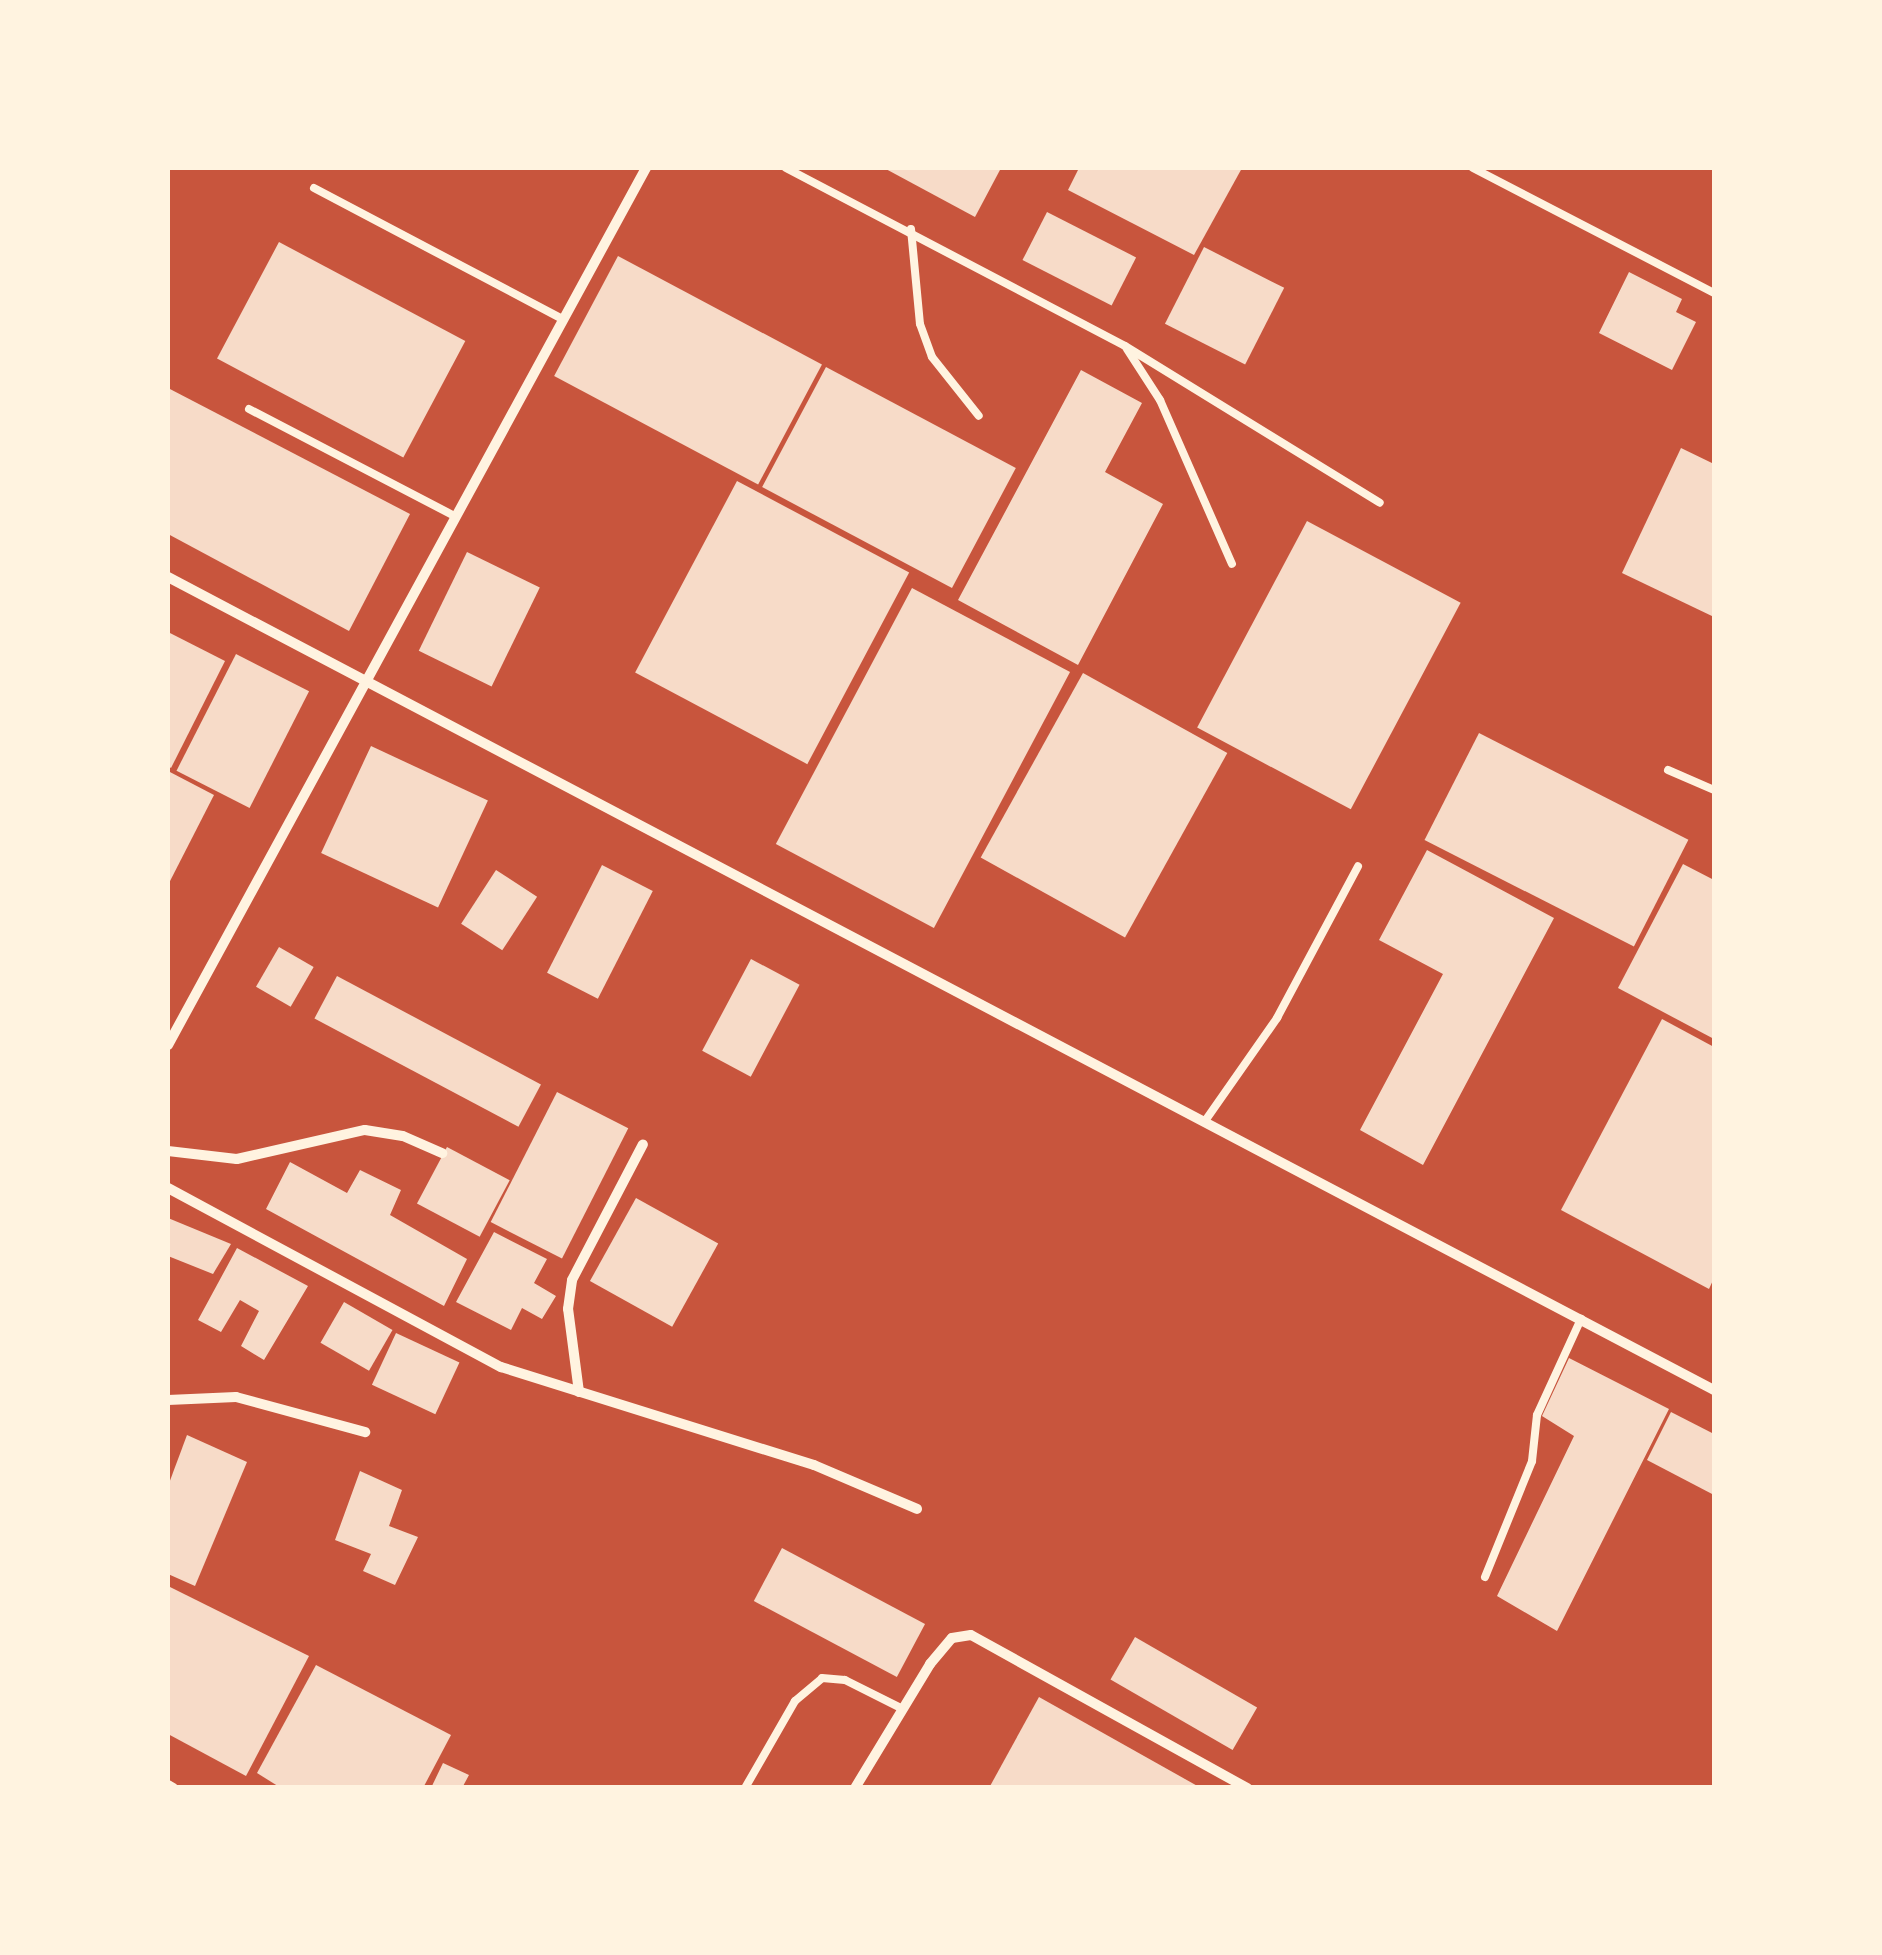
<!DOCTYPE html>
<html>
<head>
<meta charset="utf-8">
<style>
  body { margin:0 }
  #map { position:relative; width:1882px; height:1955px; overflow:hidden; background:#c8553d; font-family:"Space Grotesk",sans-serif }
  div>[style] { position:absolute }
  .building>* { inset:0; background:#f7dbc8; transform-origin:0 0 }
  .service>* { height:8px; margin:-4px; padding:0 4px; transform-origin:4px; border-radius:4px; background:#fff3e0 }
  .minor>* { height:10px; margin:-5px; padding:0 5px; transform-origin:5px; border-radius:5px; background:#fff3e0 }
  span { translate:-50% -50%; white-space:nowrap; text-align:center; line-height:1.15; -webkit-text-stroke:10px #fff3e0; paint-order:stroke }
  .frame { position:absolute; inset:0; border:170px solid #fff3e0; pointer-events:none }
</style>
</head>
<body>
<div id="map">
  <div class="building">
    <div style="clip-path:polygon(884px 168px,1001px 168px,975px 217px)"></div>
    <div style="clip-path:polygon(1079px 168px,1242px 168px,1194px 255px,1068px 190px)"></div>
    <div style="left:1047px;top:212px;width:100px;height:54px;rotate:27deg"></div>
    <div style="left:279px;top:242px;width:211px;height:132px;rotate:28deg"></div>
    <div style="left:1204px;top:247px;width:90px;height:86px;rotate:27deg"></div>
    <div style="left:618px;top:256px;width:231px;height:136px;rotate:28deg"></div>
    <div style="clip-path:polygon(1629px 272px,1682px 299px,1676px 312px,1696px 322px,1672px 370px,1599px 333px)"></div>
    <div style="left:826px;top:367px;width:215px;height:136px;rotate:28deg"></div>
    <div style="clip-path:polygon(1081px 370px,1142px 403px,1105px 472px,1163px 504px,1078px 665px,958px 600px)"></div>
    <div style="clip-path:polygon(168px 388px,410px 514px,349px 631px,168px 534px)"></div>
    <div style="clip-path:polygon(1681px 448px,1714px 464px,1714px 617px,1622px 573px)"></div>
    <div style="left:737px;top:481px;width:195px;height:217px;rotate:28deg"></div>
    <div style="left:1307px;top:521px;width:174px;height:234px;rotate:28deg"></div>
    <div style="left:467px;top:552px;width:81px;height:110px;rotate:26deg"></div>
    <div style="left:912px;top:588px;width:179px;height:290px;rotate:28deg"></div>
    <div style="clip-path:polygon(168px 632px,225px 661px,171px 768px,168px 766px)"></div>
    <div style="left:236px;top:654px;width:82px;height:131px;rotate:27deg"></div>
    <div style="left:1083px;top:673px;width:165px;height:211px;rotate:29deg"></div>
    <div style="left:1479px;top:733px;width:235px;height:120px;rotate:27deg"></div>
    <div style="left:371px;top:746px;width:129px;height:118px;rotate:25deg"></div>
    <div style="clip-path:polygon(168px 771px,214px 795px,168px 885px)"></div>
    <div style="clip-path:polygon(1427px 850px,1554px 918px,1423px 1165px,1360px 1130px,1443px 974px,1379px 940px)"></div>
    <div style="clip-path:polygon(1683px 864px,1714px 880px,1714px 1039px,1618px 988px)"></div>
    <div style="left:602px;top:865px;width:57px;height:121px;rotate:27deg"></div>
    <div style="left:496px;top:870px;width:49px;height:64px;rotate:33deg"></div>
    <div style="left:279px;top:947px;width:40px;height:46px;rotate:30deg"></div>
    <div style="left:751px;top:959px;width:55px;height:104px;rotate:28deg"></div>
    <div style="left:337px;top:976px;width:231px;height:48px;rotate:28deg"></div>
    <div style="clip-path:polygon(1662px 1019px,1714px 1047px,1714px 1278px,1709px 1289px,1561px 1210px)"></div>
    <div style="left:557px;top:1092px;width:80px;height:146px;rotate:27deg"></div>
    <div style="left:447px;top:1147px;width:71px;height:64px;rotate:28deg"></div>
    <div style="clip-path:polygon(290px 1162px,347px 1193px,360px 1170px,401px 1190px,390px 1215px,467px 1259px,444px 1306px,266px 1209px)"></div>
    <div style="left:636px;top:1198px;width:94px;height:95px;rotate:29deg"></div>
    <div style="clip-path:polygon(168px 1218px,231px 1244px,213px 1274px,168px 1256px)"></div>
    <div style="clip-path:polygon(494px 1232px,547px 1259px,534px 1283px,556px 1296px,542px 1319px,522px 1308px,511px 1330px,456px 1302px)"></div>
    <div style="clip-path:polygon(237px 1248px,308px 1286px,264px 1360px,241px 1346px,259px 1311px,240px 1300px,221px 1332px,198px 1320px)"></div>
    <div style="left:344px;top:1302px;width:56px;height:47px;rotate:30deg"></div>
    <div style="left:396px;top:1333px;width:70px;height:57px;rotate:25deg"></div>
    <div style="clip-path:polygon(1569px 1358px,1669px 1409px,1557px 1631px,1497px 1596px,1574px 1436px,1542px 1416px)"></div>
    <div style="clip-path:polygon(1671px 1412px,1714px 1434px,1714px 1495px,1647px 1460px)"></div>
    <div style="clip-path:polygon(187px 1435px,247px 1462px,195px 1586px,168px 1574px,168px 1486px)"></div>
    <div style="clip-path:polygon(360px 1471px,402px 1490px,389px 1526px,418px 1537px,395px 1585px,363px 1571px,371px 1554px,335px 1540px)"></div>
    <div style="left:782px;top:1548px;width:162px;height:60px;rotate:28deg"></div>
    <div style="clip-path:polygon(168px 1586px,309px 1656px,246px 1776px,168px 1734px)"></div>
    <div style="left:1135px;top:1637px;width:141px;height:49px;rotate:30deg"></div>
    <div style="clip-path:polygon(316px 1665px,451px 1735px,423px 1788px,281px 1788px,257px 1773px)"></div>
    <div style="clip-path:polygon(1039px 1697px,1201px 1788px,989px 1788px)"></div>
    <div style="clip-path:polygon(443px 1763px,469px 1775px,462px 1788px,431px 1788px)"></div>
  </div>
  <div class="service">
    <div style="left:786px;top:168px;width:383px;rotate:27.7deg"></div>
    <div style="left:1125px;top:346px;width:299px;rotate:31.6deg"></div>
    <div style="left:1473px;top:168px;width:271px;rotate:27.4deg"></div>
    <div style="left:314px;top:188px;width:280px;rotate:27.8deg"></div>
    <div style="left:911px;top:229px;width:95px;rotate:84.6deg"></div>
    <div style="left:920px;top:324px;width:35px;rotate:70deg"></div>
    <div style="left:932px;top:357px;width:75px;rotate:51.5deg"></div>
    <div style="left:1127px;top:349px;width:61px;rotate:57.1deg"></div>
    <div style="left:1160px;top:400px;width:179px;rotate:66.3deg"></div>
    <div style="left:249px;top:409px;width:230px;rotate:27.5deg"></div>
    <div style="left:1668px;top:770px;width:50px;rotate:23.5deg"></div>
    <div style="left:1205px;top:1121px;width:126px;rotate:-55deg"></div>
    <div style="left:1277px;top:1018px;width:172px;rotate:-61.9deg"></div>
    <div style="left:1485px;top:1577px;width:125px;rotate:-67.9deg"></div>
    <div style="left:1532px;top:1461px;width:46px;rotate:-83.8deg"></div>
    <div style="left:1537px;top:1415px;width:106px;rotate:-65.4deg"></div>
    <div style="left:745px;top:1788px;width:100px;rotate:-60.1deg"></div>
    <div style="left:795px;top:1701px;width:35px;rotate:-40deg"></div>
    <div style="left:822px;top:1678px;width:23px;rotate:5deg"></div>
    <div style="left:845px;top:1680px;width:65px;rotate:26.6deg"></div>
  </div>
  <div class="minor">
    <div style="left:168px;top:577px;width:1747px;rotate:27.74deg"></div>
    <div style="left:168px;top:1045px;width:999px;rotate:-61.41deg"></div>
    <div style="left:168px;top:1151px;width:69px;rotate:6.6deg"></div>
    <div style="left:237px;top:1159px;width:131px;rotate:-12.8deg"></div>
    <div style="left:365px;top:1130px;width:38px;rotate:9deg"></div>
    <div style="left:403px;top:1136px;width:43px;rotate:23.6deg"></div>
    <div style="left:168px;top:1188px;width:378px;rotate:28.3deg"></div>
    <div style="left:501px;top:1367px;width:328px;rotate:17.4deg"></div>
    <div style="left:814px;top:1465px;width:112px;rotate:23.1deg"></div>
    <div style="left:579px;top:1392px;width:84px;rotate:-97.5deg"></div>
    <div style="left:568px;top:1309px;width:29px;rotate:-82deg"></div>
    <div style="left:572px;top:1280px;width:153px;rotate:-62.4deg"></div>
    <div style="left:168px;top:1400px;width:68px;rotate:-2.5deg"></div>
    <div style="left:236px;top:1397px;width:134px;rotate:15.2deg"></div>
    <div style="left:168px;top:1785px;width:6px;rotate:31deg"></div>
    <div style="left:855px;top:1788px;width:145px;rotate:-58.8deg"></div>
    <div style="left:930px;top:1664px;width:34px;rotate:-50deg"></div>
    <div style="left:952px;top:1638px;width:19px;rotate:-9deg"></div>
    <div style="left:971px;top:1635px;width:316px;rotate:29deg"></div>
  </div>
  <div class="frame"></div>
</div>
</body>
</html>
